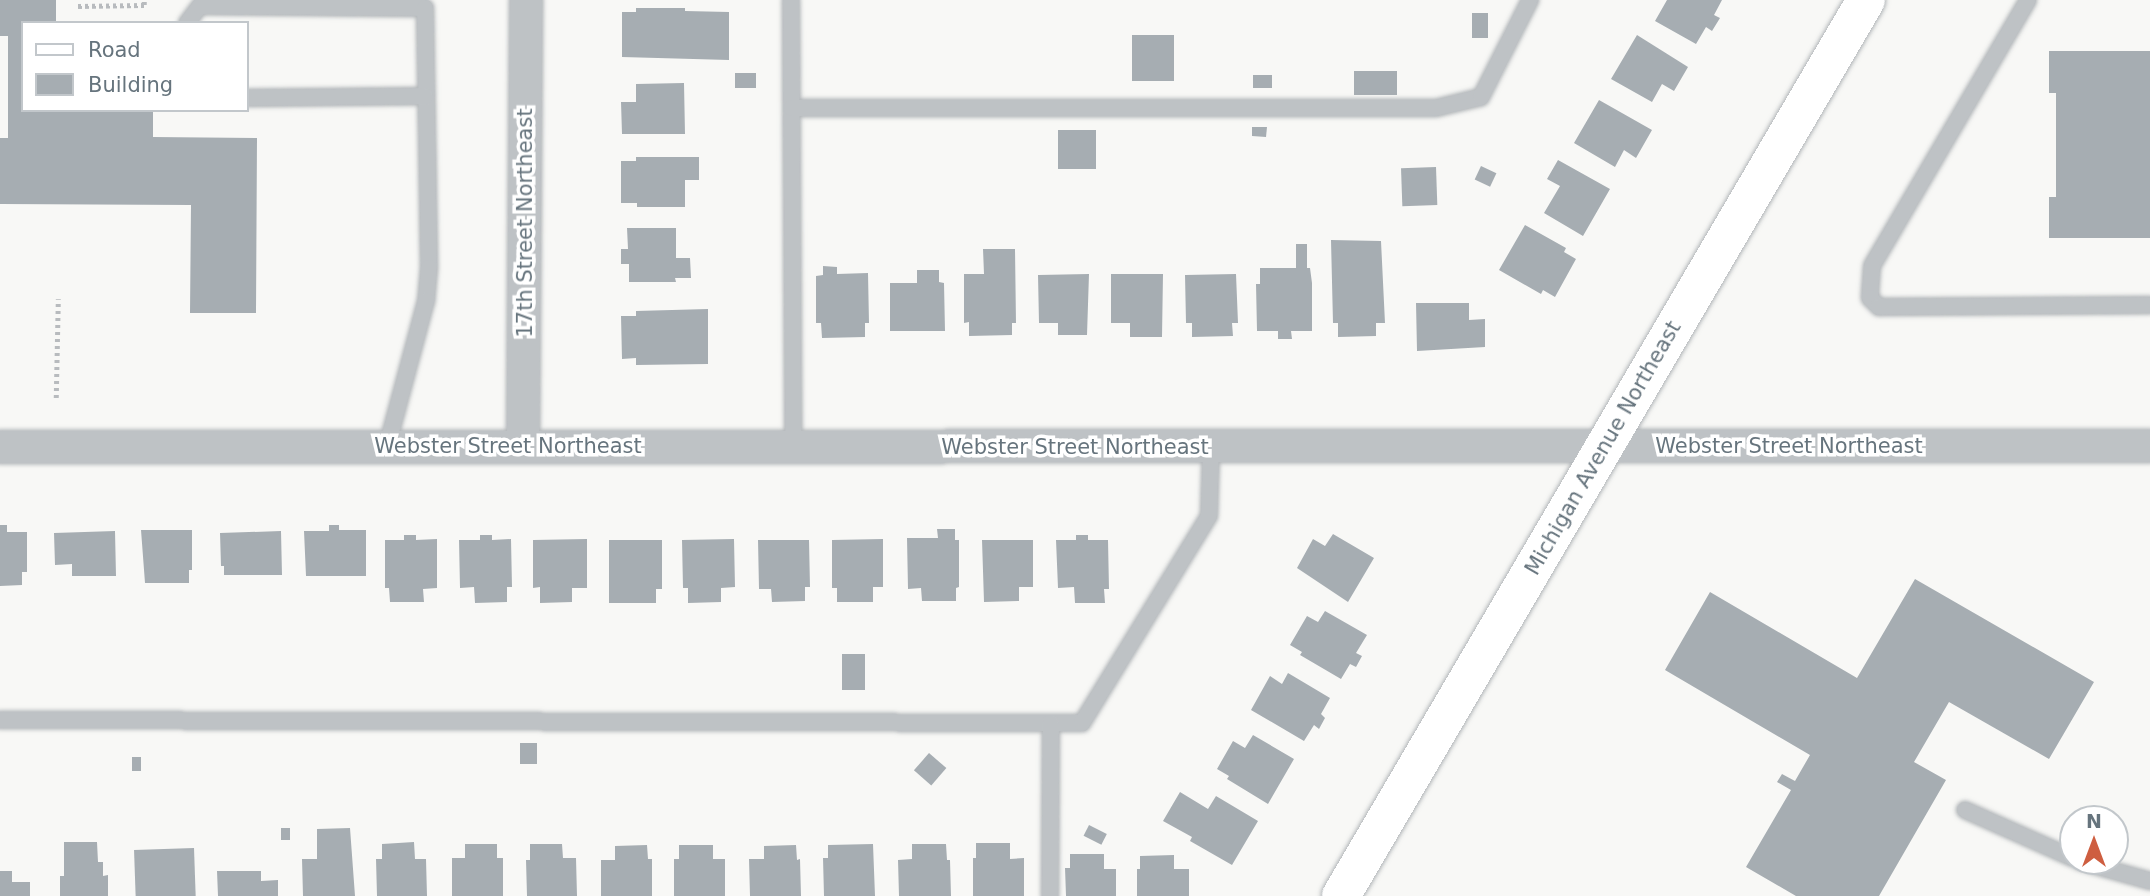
<!DOCTYPE html>
<html>
<head>
<meta charset="utf-8">
<style>
  body { margin:0 }
  #map { position:relative; width:2150px; height:896px; overflow:hidden; background:#f8f8f6; font-family:"DejaVu Sans",sans-serif }
  div>[style] { position:absolute }
  .building>* { inset:0; background:#a6adb2; transform-origin:0 0 }
  .path>* { height:4.5px; margin-top:-2.25px; transform-origin:0; background:repeating-linear-gradient(90deg,#b8bbbe 0 3.5px,transparent 0 7px) }
  .roads { filter:drop-shadow(0 0 2px #b2b6b9) drop-shadow(0 0 2px #b2b6b9) }
  .service>* { height:16px; margin:-8px; padding:0 8px; transform-origin:8px; border-radius:8px; background:#bec2c5 }
  .minor>* { height:32px; margin:-16px; padding:0 16px; transform-origin:16px; border-radius:16px; background:#bec2c5 }
  .primary>* { height:38px; margin:-19px; padding:0 19px; transform-origin:19px; border-radius:19px; background:#fff }
  span { translate:-50% -50%; white-space:nowrap; text-align:center; line-height:1.15; -webkit-text-stroke:7px #fff; paint-order:stroke }
  .street-label { font-size:21px; color:#66747d }
  .legend { position:absolute; left:21px; top:21px; width:228px; height:91px; box-sizing:border-box; background:#fff; border:2px solid #c2c7cb; margin:0; padding:9px 12px; list-style:none; font-size:21px; color:#66747d }
  .legend li { display:flex; align-items:center; gap:14px; height:35px }
  .legend b { width:35px; border:2px solid #c2c7cb }
  .north { position:absolute; left:2059px; top:805px; width:70px; height:70px; box-sizing:border-box; background:#fff; border:2px solid #c2c7cb; border-radius:50%; rotate:0deg; font-size:19px; font-weight:700; line-height:28px; text-align:center; color:#66747d }
  .north::after { content:''; display:block; margin:auto; width:24px; height:32px; background:#ce5e40; clip-path:polygon(50% 0,100% 100%,50% 72%,0 100%) }
</style>
</head>
<body>
<div id="map">
  <div class="building">
    <div style="clip-path:polygon(0 0,56px 0,56px 23px,23px 23px,23px 110px,153px 110px,153px 137px,257px 138px,256px 313px,190px 313px,191px 205px,0 204px,0 138px,8px 138px,8px 36px,0 36px)"></div>
    <div style="clip-path:polygon(1667px 0,1722px 0,1714px 15px,1720px 18px,1712px 31px,1706px 27px,1696px 44px,1655px 21px)"></div>
    <div style="clip-path:polygon(636px 8px,685px 8px,685px 11px,729px 12px,729px 60px,622px 57px,622px 12px,636px 12px)"></div>
    <div style="left:1472px;top:13px;width:16px;height:25px"></div>
    <div style="left:1174px;top:35px;width:46px;height:42px;rotate:90deg"></div>
    <div style="clip-path:polygon(1637px 35px,1688px 67px,1674px 91px,1662px 84px,1652px 102px,1611px 79px)"></div>
    <div style="clip-path:polygon(2049px 51px,2150px 51px,2150px 238px,2049px 238px,2049px 197px,2056px 197px,2056px 93px,2049px 93px)"></div>
    <div style="left:1354px;top:71px;width:43px;height:24px"></div>
    <div style="left:735px;top:73px;width:21px;height:15px"></div>
    <div style="left:1253px;top:75px;width:19px;height:13px"></div>
    <div style="clip-path:polygon(684px 83px,685px 134px,622px 134px,621px 102px,636px 102px,636px 84px)"></div>
    <div style="clip-path:polygon(1599px 100px,1652px 130px,1636px 158px,1624px 150px,1615px 167px,1574px 143px)"></div>
    <div style="clip-path:polygon(1252px 127px,1267px 127px,1266px 137px,1252px 136px)"></div>
    <div style="left:1096px;top:130px;width:39px;height:38px;rotate:90deg"></div>
    <div style="clip-path:polygon(636px 157px,699px 157px,699px 180px,685px 180px,685px 207px,637px 207px,637px 203px,621px 203px,621px 161px,636px 161px)"></div>
    <div style="clip-path:polygon(1558px 160px,1610px 189px,1583px 236px,1544px 213px,1560px 186px,1547px 179px)"></div>
    <div style="left:1481px;top:166px;width:17px;height:15px;rotate:25deg"></div>
    <div style="left:1436px;top:167px;width:38px;height:35px;rotate:88deg"></div>
    <div style="clip-path:polygon(1525px 225px,1566px 248px,1564px 252px,1576px 259px,1555px 297px,1543px 290px,1541px 294px,1499px 270px)"></div>
    <div style="clip-path:polygon(627px 228px,676px 228px,676px 258px,690px 258px,691px 278px,675px 278px,676px 282px,629px 282px,629px 264px,621px 264px,621px 249px,628px 249px)"></div>
    <div style="clip-path:polygon(1331px 240px,1381px 241px,1385px 323px,1376px 323px,1376px 336px,1338px 337px,1338px 323px,1333px 323px)"></div>
    <div style="clip-path:polygon(1296px 244px,1307px 244px,1307px 268px,1310px 268px,1312px 283px,1312px 331px,1291px 331px,1292px 339px,1278px 339px,1278px 331px,1257px 331px,1256px 284px,1260px 284px,1260px 268px,1296px 268px)"></div>
    <div style="clip-path:polygon(983px 249px,1015px 249px,1016px 323px,1012px 323px,1012px 335px,969px 336px,969px 322px,964px 323px,964px 274px,984px 274px)"></div>
    <div style="clip-path:polygon(823px 266px,837px 267px,837px 274px,868px 273px,869px 323px,865px 323px,865px 337px,822px 338px,821px 323px,816px 323px,816px 276px,823px 275px)"></div>
    <div style="clip-path:polygon(917px 270px,939px 270px,939px 282px,944px 283px,945px 331px,890px 331px,890px 283px,917px 283px)"></div>
    <div style="clip-path:polygon(1089px 274px,1087px 335px,1058px 335px,1058px 323px,1039px 323px,1038px 275px)"></div>
    <div style="clip-path:polygon(1111px 274px,1163px 274px,1162px 337px,1130px 337px,1130px 323px,1111px 323px)"></div>
    <div style="clip-path:polygon(1236px 274px,1238px 323px,1232px 323px,1233px 336px,1192px 337px,1192px 323px,1186px 323px,1185px 275px)"></div>
    <div style="clip-path:polygon(1416px 303px,1469px 303px,1469px 320px,1485px 319px,1485px 347px,1417px 351px)"></div>
    <div style="clip-path:polygon(708px 309px,708px 364px,636px 365px,636px 358px,622px 359px,621px 316px,636px 316px,636px 311px)"></div>
    <div style="clip-path:polygon(0 525px,7px 525px,7px 532px,27px 532px,27px 572px,22px 572px,22px 585px,0 586px)"></div>
    <div style="clip-path:polygon(329px 525px,339px 525px,339px 530px,366px 530px,366px 576px,306px 576px,304px 531px,329px 531px)"></div>
    <div style="clip-path:polygon(937px 529px,955px 529px,955px 540px,959px 540px,959px 587px,956px 588px,956px 601px,922px 601px,921px 588px,908px 589px,907px 538px,938px 538px)"></div>
    <div style="clip-path:polygon(141px 530px,192px 530px,192px 570px,189px 570px,189px 583px,145px 583px)"></div>
    <div style="clip-path:polygon(115px 531px,116px 576px,72px 576px,72px 564px,55px 565px,54px 533px)"></div>
    <div style="clip-path:polygon(281px 531px,282px 575px,224px 575px,224px 566px,221px 566px,220px 533px)"></div>
    <div style="clip-path:polygon(1333px 534px,1374px 558px,1348px 602px,1297px 568px,1313px 539px,1325px 546px)"></div>
    <div style="clip-path:polygon(404px 535px,416px 535px,416px 540px,437px 539px,437px 588px,423px 589px,424px 602px,390px 602px,389px 588px,385px 588px,385px 540px,404px 540px)"></div>
    <div style="clip-path:polygon(480px 535px,492px 535px,492px 540px,511px 539px,512px 587px,507px 587px,507px 602px,475px 603px,474px 587px,460px 588px,459px 540px,480px 540px)"></div>
    <div style="clip-path:polygon(1076px 535px,1088px 535px,1088px 540px,1108px 540px,1109px 589px,1104px 589px,1105px 603px,1075px 603px,1074px 587px,1058px 588px,1056px 540px,1076px 540px)"></div>
    <div style="clip-path:polygon(587px 539px,587px 588px,572px 588px,572px 602px,540px 603px,540px 587px,533px 588px,533px 540px)"></div>
    <div style="clip-path:polygon(734px 539px,735px 587px,721px 588px,721px 602px,688px 603px,688px 588px,683px 588px,682px 540px)"></div>
    <div style="clip-path:polygon(883px 539px,883px 587px,873px 587px,873px 602px,837px 602px,837px 588px,832px 588px,832px 540px)"></div>
    <div style="clip-path:polygon(609px 540px,662px 540px,662px 589px,656px 589px,656px 603px,609px 603px)"></div>
    <div style="clip-path:polygon(758px 540px,809px 540px,810px 587px,805px 587px,805px 601px,772px 602px,771px 589px,759px 589px)"></div>
    <div style="clip-path:polygon(982px 540px,1033px 540px,1033px 587px,1019px 587px,1019px 601px,984px 602px)"></div>
    <div style="clip-path:polygon(1915px 579px,2094px 682px,2049px 759px,1949px 702px,1914px 762px,1946px 780px,1879px 896px,1796px 896px,1746px 867px,1791px 790px,1777px 782px,1782px 774px,1795px 781px,1810px 755px,1665px 670px,1710px 592px,1857px 678px)"></div>
    <div style="clip-path:polygon(1325px 611px,1367px 635px,1356px 653px,1362px 656px,1356px 667px,1350px 664px,1341px 679px,1300px 655px,1302px 652px,1290px 645px,1307px 616px,1318px 622px)"></div>
    <div style="left:842px;top:654px;width:23px;height:36px"></div>
    <div style="clip-path:polygon(1288px 673px,1330px 698px,1321px 714px,1325px 718px,1319px 729px,1314px 725px,1304px 741px,1251px 710px,1270px 676px,1282px 684px)"></div>
    <div style="clip-path:polygon(1253px 735px,1294px 759px,1268px 804px,1227px 779px,1229px 776px,1217px 769px,1233px 741px,1245px 748px)"></div>
    <div style="left:520px;top:743px;width:17px;height:21px"></div>
    <div style="left:929px;top:753px;width:23px;height:23px;rotate:41deg"></div>
    <div style="left:132px;top:757px;width:9px;height:14px"></div>
    <div style="clip-path:polygon(1180px 792px,1208px 809px,1216px 796px,1258px 821px,1232px 865px,1190px 841px,1192px 837px,1163px 821px)"></div>
    <div style="left:1089px;top:825px;width:20px;height:12px;rotate:27deg"></div>
    <div style="left:281px;top:828px;width:9px;height:12px"></div>
    <div style="clip-path:polygon(350px 828px,355px 896px,303px 896px,302px 859px,317px 859px,317px 829px)"></div>
    <div style="clip-path:polygon(64px 842px,97px 842px,98px 862px,103px 862px,103px 876px,108px 875px,108px 896px,60px 896px,60px 876px,64px 876px)"></div>
    <div style="clip-path:polygon(414px 842px,415px 859px,426px 859px,427px 896px,377px 896px,376px 859px,382px 859px,382px 844px)"></div>
    <div style="clip-path:polygon(976px 843px,1010px 843px,1010px 859px,1024px 858px,1024px 896px,973px 896px,973px 858px,976px 858px)"></div>
    <div style="clip-path:polygon(465px 844px,497px 844px,497px 858px,503px 858px,503px 896px,452px 896px,452px 858px,465px 858px)"></div>
    <div style="clip-path:polygon(530px 844px,562px 844px,563px 858px,576px 858px,577px 896px,527px 896px,526px 860px,530px 860px)"></div>
    <div style="clip-path:polygon(873px 844px,875px 896px,824px 896px,823px 858px,828px 858px,828px 845px)"></div>
    <div style="clip-path:polygon(912px 844px,946px 844px,947px 860px,950px 860px,951px 896px,899px 896px,898px 860px,912px 859px)"></div>
    <div style="clip-path:polygon(647px 845px,648px 859px,652px 859px,652px 896px,601px 896px,601px 860px,615px 860px,615px 846px)"></div>
    <div style="clip-path:polygon(679px 845px,713px 845px,713px 859px,725px 859px,725px 896px,674px 896px,674px 859px,679px 859px)"></div>
    <div style="clip-path:polygon(796px 845px,797px 860px,800px 859px,801px 896px,750px 896px,749px 859px,764px 859px,764px 846px)"></div>
    <div style="left:194px;top:848px;width:48px;height:60px;rotate:88deg"></div>
    <div style="clip-path:polygon(1070px 854px,1104px 854px,1104px 869px,1116px 869px,1116px 896px,1066px 896px,1065px 868px,1070px 868px)"></div>
    <div style="clip-path:polygon(1174px 855px,1174px 869px,1189px 869px,1189px 896px,1137px 896px,1137px 869px,1140px 869px,1140px 856px)"></div>
    <div style="clip-path:polygon(0 871px,12px 871px,12px 882px,30px 882px,30px 896px,0 896px)"></div>
    <div style="clip-path:polygon(217px 871px,261px 871px,261px 881px,278px 880px,278px 896px,218px 896px)"></div>
  </div>
  <div class="path">
    <div style="left:78px;top:6px;width:66px;rotate:-0.9deg"></div>
    <div style="left:144px;top:5px;width:5px;rotate:-90deg"></div>
    <div style="left:56px;top:398px;width:99px;rotate:-88.8deg"></div>
  </div>
  <div class="roads">
    <div class="service">
      <div style="left:791px;top:0;width:447px;rotate:89.7deg"></div>
      <div style="left:2028px;top:0;width:308px;rotate:120.4deg"></div>
      <div style="left:1872px;top:266px;width:32px;rotate:94deg"></div>
      <div style="left:1870px;top:298px;width:13px;rotate:45deg"></div>
      <div style="left:1879px;top:307px;width:271px;rotate:-0.4deg"></div>
      <div style="left:187px;top:23px;width:21px;rotate:-53deg"></div>
      <div style="left:200px;top:6px;width:225px;rotate:0.5deg"></div>
      <div style="left:425px;top:8px;width:260px;rotate:89.1deg"></div>
      <div style="left:429px;top:268px;width:33px;rotate:95deg"></div>
      <div style="left:426px;top:301px;width:151px;rotate:105deg"></div>
      <div style="left:247px;top:98px;width:178px;rotate:-0.6deg"></div>
      <div style="left:792px;top:108px;width:644px"></div>
      <div style="left:1436px;top:108px;width:46px;rotate:-13.7deg"></div>
      <div style="left:1481px;top:97px;width:109px;rotate:-63.2deg"></div>
      <div style="left:0;top:720px;width:1082px;rotate:0.16deg"></div>
      <div style="left:1082px;top:723px;width:243px;rotate:-58.5deg"></div>
      <div style="left:1209px;top:516px;width:69px;rotate:-88.3deg"></div>
      <div style="left:1965px;top:810px;width:118px;rotate:24deg"></div>
      <div style="left:2079px;top:861px;width:74px;rotate:15.7deg"></div>
      <div style="left:1050px;top:896px;width:173px;rotate:-89.7deg"></div>
    </div>
    <div class="minor">
      <div style="left:523px;top:445px;width:445px;rotate:-89.6deg"></div>
      <div style="left:0;top:447px;width:2150px;rotate:-0.03deg"></div>
    </div>
    <div class="primary">
      <div style="left:1341px;top:896px;width:1038px;rotate:-59.63deg"></div>
    </div>
  </div>
  <div class="street-label">
    <span style="left:525px;top:223px;rotate:-90deg">17th Street Northeast</span>
    <span style="left:508px;top:446px">Webster Street Northeast</span>
    <span style="left:1789px;top:446px">Webster Street Northeast</span>
    <span style="left:1075px;top:447px">Webster Street Northeast</span>
    <span style="left:1603px;top:448px;rotate:-60deg">Michigan Avenue Northeast</span>
  </div>
  <ul class="legend">
  <li><b style="height:9px;background:#fff"></b>Road</li>
  <li><b style="height:19px;background:#a6adb2"></b>Building</li>
  </ul>
  <div class="north">N</div>
</div>
</body>
</html>
